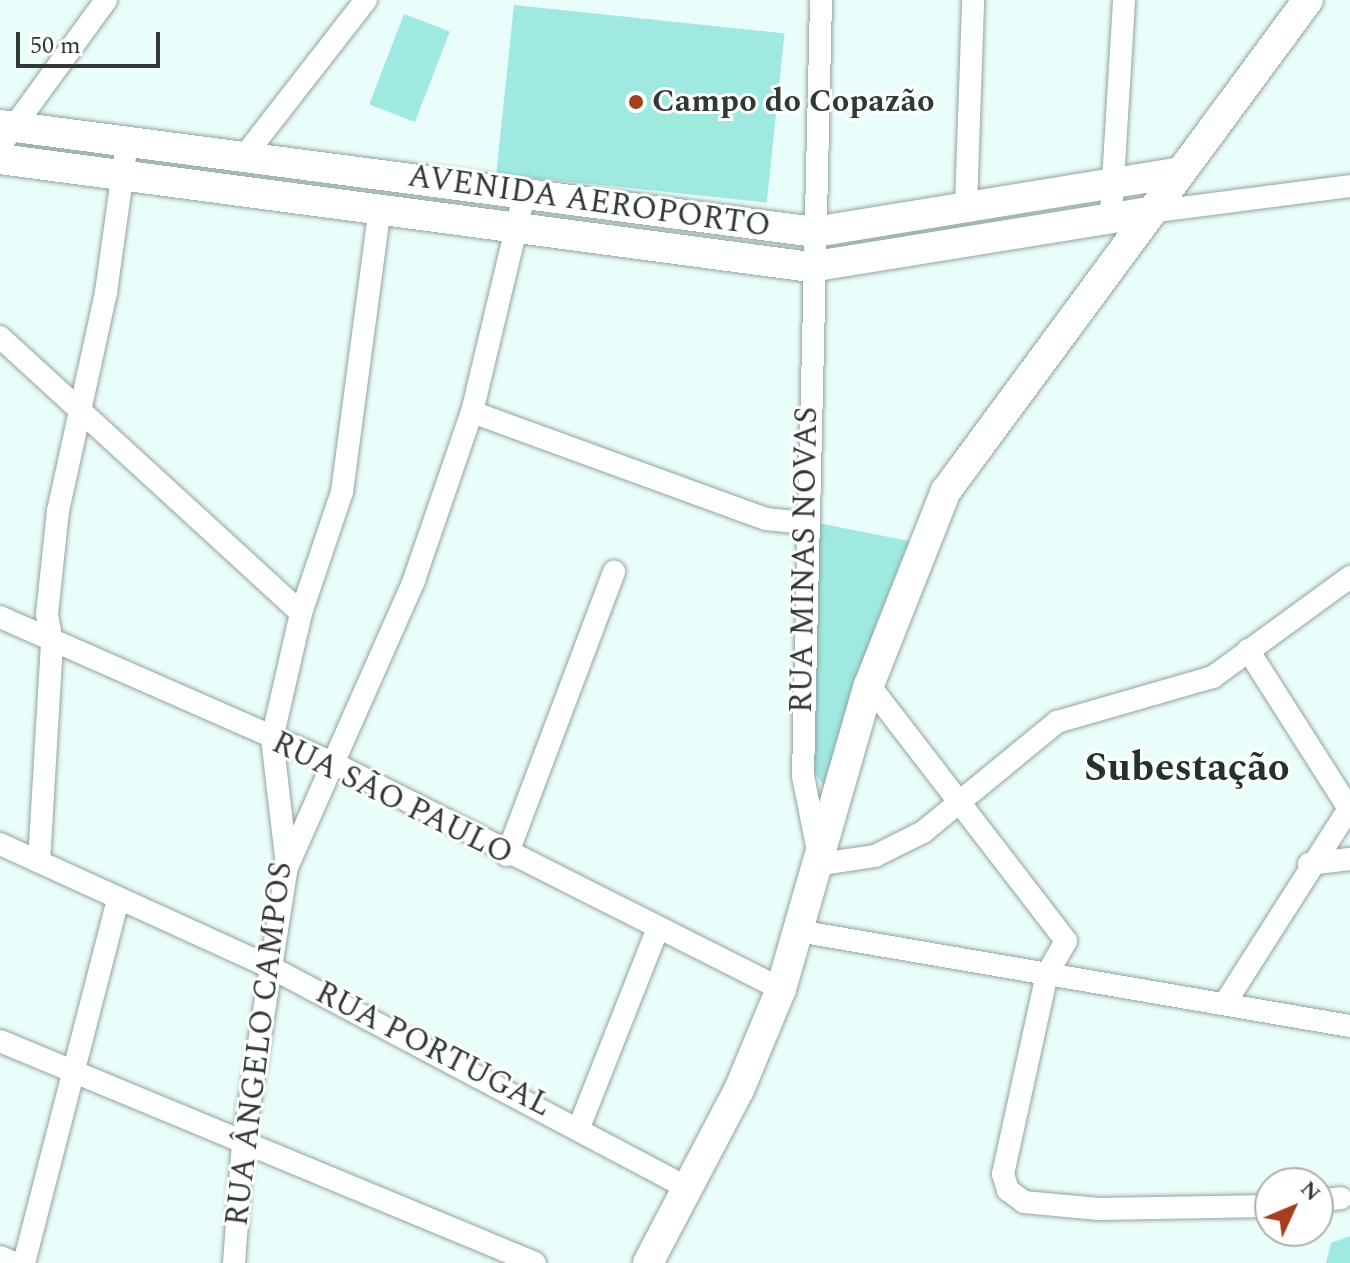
<!DOCTYPE html>
<html>
<head>
<meta charset="utf-8">
<style>
  body { margin:0 }
  #map { position:relative; width:1350px; height:1263px; overflow:hidden; background:#e9fdfa; font-family:Spectral,serif }
  div>[style] { position:absolute }
  .green>* { inset:0; background:#9fe9e1; transform-origin:0 0 }
  .roads { filter:drop-shadow(0 0 2px #91a3a1) drop-shadow(0 0 2px #91a3a1) }
  .street>* { height:22px; margin:-11px; padding:0 11px; transform-origin:11px; border-radius:11px; background:#fff }
  .secondary>* { height:30px; margin:-15px; padding:0 15px; transform-origin:15px; border-radius:15px; background:#fff }
  .dots>* { width:22px; height:22px; translate:-50% -50%; box-sizing:border-box; border:4px solid #fff; border-radius:50% }
  span { translate:-50% -50%; white-space:nowrap; text-align:center; line-height:1.15; -webkit-text-stroke:6px #fff; paint-order:stroke }
  .poi-label { font-size:32px; color:#313938; font-weight:700 }
  .left { translate:0 -50%; text-align:left }
  .street-label { font-size:32px; color:#313938 }
  .district-label { font-size:40px; color:#233230; font-weight:700 }
  .north { position:absolute; left:1254px; top:1167px; width:80px; height:80px; box-sizing:border-box; background:#fff; border:2px solid #adb0af; border-radius:50%; rotate:46deg; font-size:22px; font-weight:700; line-height:32px; text-align:center; color:#313938 }
  .north::after { content:''; display:block; margin:auto; width:28px; height:36px; background:#a63e1e; clip-path:polygon(50% 0,100% 100%,50% 72%,0 100%) }
  .scale { position:absolute; left:16px; top:32px; width:144px; height:36px; box-sizing:border-box; border:4px solid #313938; border-top:0; padding-left:10px; font-size:24px; line-height:28px; white-space:nowrap; color:#313938; -webkit-text-stroke:6px #fff; paint-order:stroke }
</style>
</head>
<body>
<div id="map">
  <div class="green">
    <div style="left:514px;top:5px;width:272px;height:170px;rotate:6deg"></div>
    <div style="left:404px;top:14px;width:49px;height:97px;rotate:21deg"></div>
    <div style="clip-path:polygon(818px 523px,909px 541px,874px 629px,829px 793px,812px 769px)"></div>
    <div style="clip-path:polygon(1350px 1236px,1350px 1263px,1326px 1263px,1331px 1243px)"></div>
  </div>
  <div class="roads">
    <div class="street">
      <div style="left:0;top:146px;width:180px;rotate:-54deg"></div>
      <div style="left:246px;top:154px;width:195px;rotate:-52.1deg"></div>
      <div style="left:966px;top:205px;width:205px;rotate:-88deg"></div>
      <div style="left:1150px;top:212px;width:202px;rotate:-7.4deg"></div>
      <div style="left:1111px;top:214px;width:214px;rotate:-86.5deg"></div>
      <div style="left:0;top:337px;width:408px;rotate:42.5deg"></div>
      <div style="left:472px;top:412px;width:313px;rotate:20deg"></div>
      <div style="left:766px;top:519px;width:39px;rotate:6deg"></div>
      <div style="left:0;top:617px;width:364px;rotate:23.7deg"></div>
      <div style="left:333px;top:763px;width:502px;rotate:26.77deg"></div>
      <div style="left:1248px;top:650px;width:190px;rotate:57.5deg"></div>
      <div style="left:869px;top:685px;width:323px;rotate:52.4deg"></div>
      <div style="left:1066px;top:941px;width:38px;rotate:120deg"></div>
      <div style="left:1047px;top:974px;width:205px;rotate:102.4deg"></div>
      <div style="left:1003px;top:1174px;width:17px;rotate:73deg"></div>
      <div style="left:1008px;top:1190px;width:20px;rotate:37deg"></div>
      <div style="left:1024px;top:1202px;width:75px;rotate:5.3deg"></div>
      <div style="left:1099px;top:1209px;width:171px;rotate:-1deg"></div>
      <div style="left:0;top:844px;width:299px;rotate:24.5deg"></div>
      <div style="left:272px;top:968px;width:468px;rotate:27.9deg"></div>
      <div style="left:818px;top:851px;width:76px;rotate:-101.3deg"></div>
      <div style="left:803px;top:776px;width:776px;rotate:-88.67deg"></div>
      <div style="left:507px;top:855px;width:303px;rotate:-69.3deg"></div>
      <div style="left:39px;top:862px;width:219px;rotate:-86.6deg"></div>
      <div style="left:52px;top:643px;width:29px;rotate:-100deg"></div>
      <div style="left:47px;top:614px;width:104px;rotate:-83.9deg"></div>
      <div style="left:58px;top:511px;width:224px;rotate:-77.6deg"></div>
      <div style="left:106px;top:292px;width:151px;rotate:-82deg"></div>
      <div style="left:1309px;top:864px;width:41px;rotate:-7deg"></div>
      <div style="left:288px;top:865px;width:312px;rotate:-66.1deg"></div>
      <div style="left:414px;top:580px;width:178px;rotate:-71deg"></div>
      <div style="left:472px;top:412px;width:222px;rotate:-76.5deg"></div>
      <div style="left:815px;top:865px;width:61px;rotate:-8.5deg"></div>
      <div style="left:875px;top:856px;width:54px;rotate:-26.6deg"></div>
      <div style="left:923px;top:832px;width:173px;rotate:-39.4deg"></div>
      <div style="left:1057px;top:722px;width:162px;rotate:-16.1deg"></div>
      <div style="left:1213px;top:677px;width:170px;rotate:-36.1deg"></div>
      <div style="left:798px;top:931px;width:560px;rotate:9.77deg"></div>
      <div style="left:1227px;top:1000px;width:229px;rotate:-57.5deg"></div>
      <div style="left:0;top:1041px;width:579px;rotate:22.54deg"></div>
      <div style="left:580px;top:1125px;width:212px;rotate:-68.4deg"></div>
      <div style="left:1318px;top:1201px;width:23px;rotate:-7deg"></div>
      <div style="left:0;top:1257px;width:15px;rotate:23deg"></div>
      <div style="left:24px;top:1263px;width:375px;rotate:-75.5deg"></div>
      <div style="left:234px;top:1263px;width:119px;rotate:-85.7deg"></div>
      <div style="left:243px;top:1144px;width:281px;rotate:-81deg"></div>
      <div style="left:287px;top:866px;width:128px;rotate:-96.7deg"></div>
      <div style="left:272px;top:739px;width:129px;rotate:-77deg"></div>
      <div style="left:301px;top:613px;width:128px;rotate:-71.3deg"></div>
      <div style="left:342px;top:492px;width:279px;rotate:-82.4deg"></div>
    </div>
    <div class="secondary">
      <div style="left:0;top:125px;width:822px;rotate:7.48deg"></div>
      <div style="left:815px;top:232px;width:367px;rotate:-9.3deg"></div>
      <div style="left:0;top:159px;width:817px;rotate:7.59deg"></div>
      <div style="left:810px;top:267px;width:344px;rotate:-9.2deg"></div>
      <div style="left:648px;top:1263px;width:195px;rotate:-62.3deg"></div>
      <div style="left:739px;top:1090px;width:109px;rotate:-67.4deg"></div>
      <div style="left:781px;top:989px;width:316px;rotate:-73.9deg"></div>
      <div style="left:869px;top:685px;width:209px;rotate:-68.4deg"></div>
      <div style="left:946px;top:491px;width:610px;rotate:-53.6deg"></div>
    </div>
  </div>
  <div class="dots">
    <div style="left:636px;top:102px;background:#a63e1e"></div>
  </div>
  <div class="poi-label">
    <span class="left" style="left:652px;top:102px">Campo do Copazão</span>
  </div>
  <div class="street-label">
    <span style="left:589px;top:202px;rotate:8deg">AVENIDA AEROPORTO</span>
    <span style="left:805px;top:560px;rotate:-89deg">RUA MINAS NOVAS</span>
    <span style="left:392px;top:799px;rotate:26deg">RUA SÃO PAULO</span>
    <span style="left:260px;top:1044px;rotate:-83deg">RUA ÂNGELO CAMPOS</span>
    <span style="left:433px;top:1050px;rotate:27deg">RUA PORTUGAL</span>
  </div>
  <div class="district-label">
    <span style="left:1187px;top:769px">Subestação</span>
  </div>
  <div class="north">N</div>
  <div class="scale">50 m</div>
</div>
</body>
</html>
